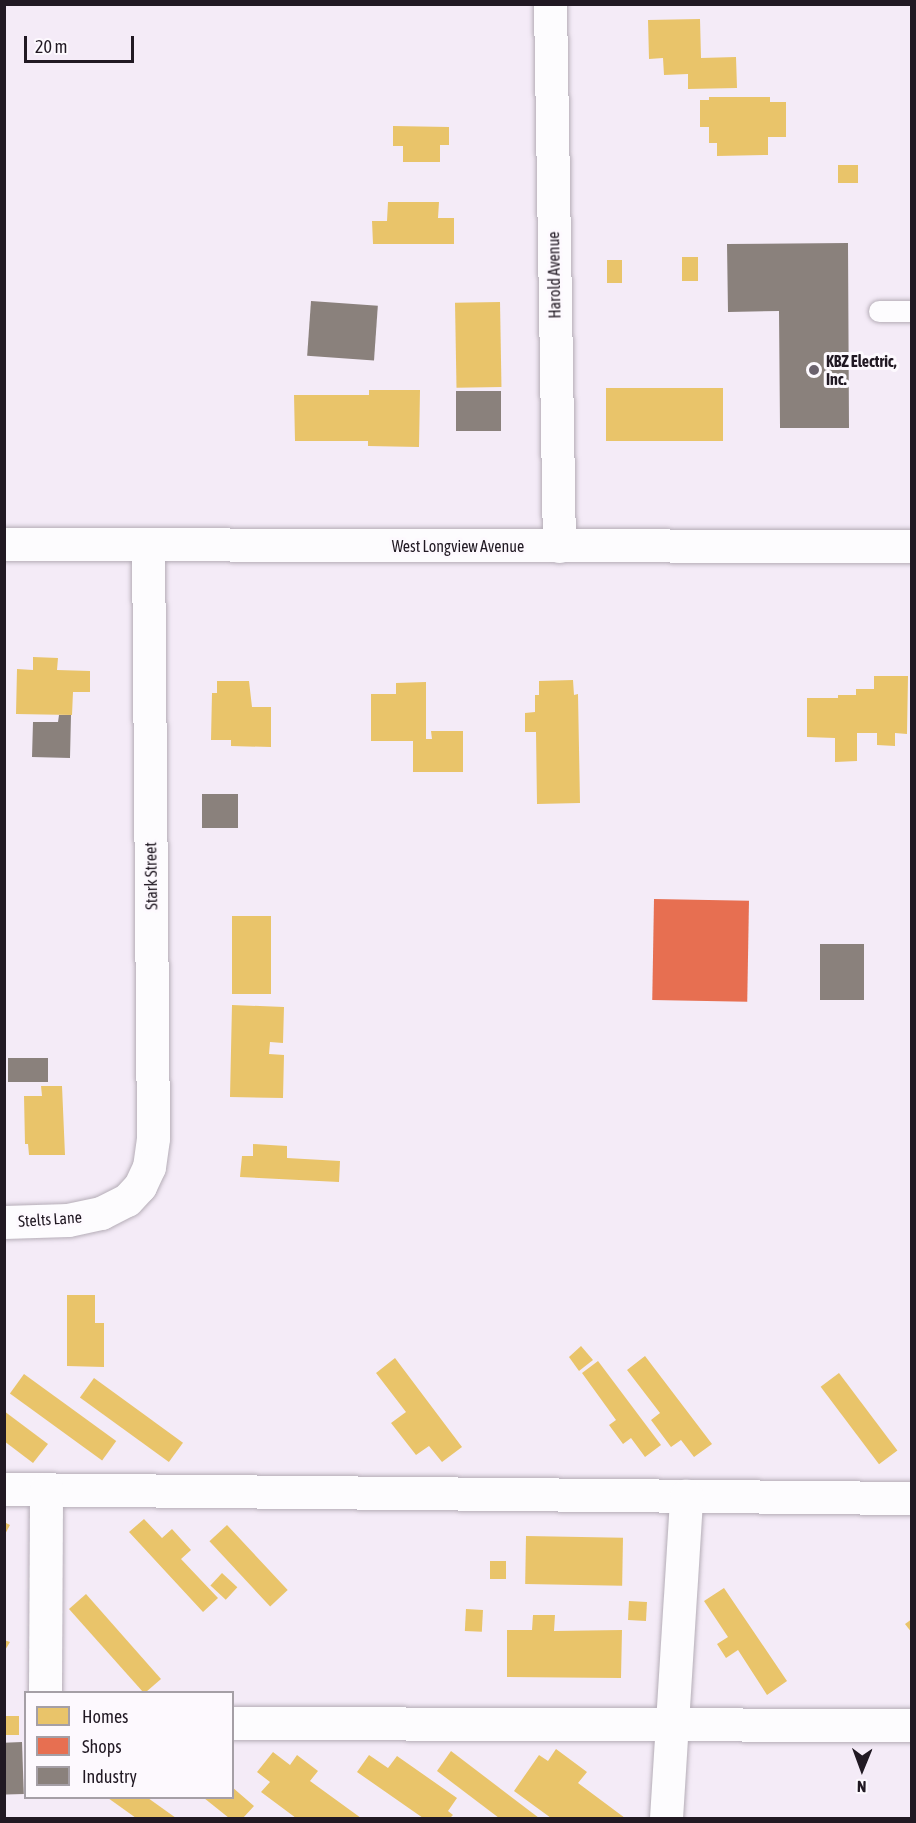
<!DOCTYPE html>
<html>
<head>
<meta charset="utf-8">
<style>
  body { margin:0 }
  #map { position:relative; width:916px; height:1823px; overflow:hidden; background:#f4ebf7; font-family:"Asap Condensed",sans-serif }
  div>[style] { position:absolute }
  .homes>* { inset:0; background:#e9c46a; transform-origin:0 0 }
  .shops>* { inset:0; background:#e76f51; transform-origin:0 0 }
  .industry>* { inset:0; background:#8a817c; transform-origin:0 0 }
  .roads { filter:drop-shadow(0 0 2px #b5adb7) drop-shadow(0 0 2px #b5adb7) }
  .service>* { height:21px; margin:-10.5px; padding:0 10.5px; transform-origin:10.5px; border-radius:10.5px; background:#fdfcfe }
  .minor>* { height:33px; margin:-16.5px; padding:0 16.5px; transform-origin:16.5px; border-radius:16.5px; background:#fdfcfe }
  .tertiary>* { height:33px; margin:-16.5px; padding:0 16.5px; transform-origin:16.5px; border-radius:16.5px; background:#fdfcfe }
  .dots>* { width:16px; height:16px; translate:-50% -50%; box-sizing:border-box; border:3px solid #fdf9fe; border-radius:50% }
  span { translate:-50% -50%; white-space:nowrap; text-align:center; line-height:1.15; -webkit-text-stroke:6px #fdf9fe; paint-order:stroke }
  .street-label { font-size:16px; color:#211923 }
  .poi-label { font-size:16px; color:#211923; font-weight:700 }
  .left { translate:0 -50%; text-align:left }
  .frame { position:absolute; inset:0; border:6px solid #211923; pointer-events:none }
  .legend { position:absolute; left:24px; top:1691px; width:210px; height:108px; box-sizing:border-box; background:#fdf9fe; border:2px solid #a59fa6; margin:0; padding:8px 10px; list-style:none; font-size:18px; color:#211923 }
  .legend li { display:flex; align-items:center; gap:12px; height:30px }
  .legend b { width:30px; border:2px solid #a59fa6 }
  .north { position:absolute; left:832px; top:1739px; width:60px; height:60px; -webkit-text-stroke:4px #fdf9fe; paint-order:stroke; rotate:181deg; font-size:16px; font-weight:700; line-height:24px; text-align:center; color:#211923 }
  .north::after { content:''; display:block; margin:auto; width:21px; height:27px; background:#211923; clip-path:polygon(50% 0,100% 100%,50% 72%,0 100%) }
  .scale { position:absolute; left:24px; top:36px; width:110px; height:27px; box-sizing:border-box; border:3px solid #211923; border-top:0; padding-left:8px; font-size:18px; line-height:21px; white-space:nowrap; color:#211923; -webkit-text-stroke:4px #fdf9fe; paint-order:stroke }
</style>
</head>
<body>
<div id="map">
  <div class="homes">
    <div style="clip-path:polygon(700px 19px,701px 58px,736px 57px,737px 88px,688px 89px,688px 74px,664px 75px,663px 58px,649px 59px,648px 20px)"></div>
    <div style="clip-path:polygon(709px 97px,770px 97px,770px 102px,786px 102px,786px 137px,768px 137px,768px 155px,717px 156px,717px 143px,709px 143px,709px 127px,700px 127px,700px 100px,709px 100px)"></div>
    <div style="clip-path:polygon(393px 126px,449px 127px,449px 145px,440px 145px,440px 162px,403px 162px,403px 146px,393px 146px)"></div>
    <div style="left:858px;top:165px;width:18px;height:20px;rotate:90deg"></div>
    <div style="clip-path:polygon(388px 202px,439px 202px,438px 218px,454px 218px,454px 244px,373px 244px,372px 221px,387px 221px)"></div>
    <div style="left:698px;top:257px;width:24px;height:16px;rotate:90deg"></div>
    <div style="left:607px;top:260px;width:15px;height:23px"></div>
    <div style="left:500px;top:302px;width:85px;height:45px;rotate:89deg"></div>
    <div style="left:723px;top:388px;width:53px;height:117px;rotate:90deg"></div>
    <div style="clip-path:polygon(369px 390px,420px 390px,419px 447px,368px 446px,368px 441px,295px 441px,294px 395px,369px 395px)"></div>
    <div style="clip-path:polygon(33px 657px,58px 658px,57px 670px,90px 671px,90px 692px,73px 692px,72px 715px,16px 714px,17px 669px,33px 670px)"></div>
    <div style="clip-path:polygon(874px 676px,908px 676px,907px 734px,895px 733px,895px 746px,877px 745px,877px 733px,857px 733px,857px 761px,835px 762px,835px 738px,807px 737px,807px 698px,838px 698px,838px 695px,856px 695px,856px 689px,874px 689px)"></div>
    <div style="clip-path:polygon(573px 680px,574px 695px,578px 694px,580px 803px,537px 804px,536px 732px,525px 732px,525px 713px,535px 712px,535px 695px,539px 695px,539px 681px)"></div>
    <div style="clip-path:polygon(217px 681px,249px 681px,252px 707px,271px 707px,271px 747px,231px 746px,231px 740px,211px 740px,212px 693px,217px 693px)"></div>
    <div style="clip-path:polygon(426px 682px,426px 739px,432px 739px,431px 731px,463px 731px,463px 772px,413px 772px,413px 741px,371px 741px,371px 694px,396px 694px,396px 683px)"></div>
    <div style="left:232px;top:916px;width:39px;height:78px"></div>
    <div style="clip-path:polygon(232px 1005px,284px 1007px,283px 1043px,270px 1042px,269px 1054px,284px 1055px,283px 1098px,230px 1097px)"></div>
    <div style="clip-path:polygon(41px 1086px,62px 1086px,65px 1155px,29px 1155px,28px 1144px,25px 1144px,24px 1096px,42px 1096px)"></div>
    <div style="clip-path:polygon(253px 1144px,287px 1146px,287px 1158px,340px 1161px,339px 1182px,240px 1177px,242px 1156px,253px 1156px)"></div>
    <div style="clip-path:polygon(67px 1295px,95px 1295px,95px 1323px,104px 1323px,104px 1367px,67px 1366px)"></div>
    <div style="clip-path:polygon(581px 1346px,593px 1360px,579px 1371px,569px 1357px)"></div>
    <div style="clip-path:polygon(645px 1356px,712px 1444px,694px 1457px,681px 1440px,671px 1447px,651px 1420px,660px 1413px,627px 1370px)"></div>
    <div style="clip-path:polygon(395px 1358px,462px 1447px,442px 1462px,429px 1446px,416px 1455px,391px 1423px,406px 1412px,376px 1373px)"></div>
    <div style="clip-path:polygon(598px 1361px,661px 1445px,645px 1457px,631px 1438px,623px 1444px,609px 1425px,616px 1420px,582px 1373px)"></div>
    <div style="left:839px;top:1373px;width:97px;height:23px;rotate:53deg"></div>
    <div style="left:24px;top:1374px;width:114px;height:24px;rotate:36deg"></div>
    <div style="left:94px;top:1378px;width:110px;height:24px;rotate:36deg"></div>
    <div style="clip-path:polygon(4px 1411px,48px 1444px,33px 1463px,4px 1441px)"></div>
    <div style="clip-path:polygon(144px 1519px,162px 1538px,172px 1529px,191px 1550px,181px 1559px,218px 1598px,203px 1612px,129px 1532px)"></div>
    <div style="clip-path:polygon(4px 1522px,10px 1525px,4px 1536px)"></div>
    <div style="left:227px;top:1525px;width:89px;height:24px;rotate:47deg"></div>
    <div style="left:526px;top:1536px;width:97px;height:48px;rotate:1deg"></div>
    <div style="left:490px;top:1561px;width:16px;height:18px"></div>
    <div style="left:222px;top:1573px;width:21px;height:17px;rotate:43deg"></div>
    <div style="clip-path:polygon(724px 1588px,787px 1681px,767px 1695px,738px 1650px,726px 1658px,717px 1644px,728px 1637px,704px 1601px)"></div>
    <div style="clip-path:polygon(86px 1594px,161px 1679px,146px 1692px,143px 1692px,69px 1609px)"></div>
    <div style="left:629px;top:1601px;width:18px;height:19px;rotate:3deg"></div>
    <div style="left:466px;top:1609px;width:17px;height:22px;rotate:3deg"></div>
    <div style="clip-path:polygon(533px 1615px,555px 1615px,554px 1631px,622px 1630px,621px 1678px,507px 1677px,507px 1630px,532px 1630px)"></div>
    <div style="clip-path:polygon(912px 1619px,912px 1633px,905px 1624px)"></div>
    <div style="clip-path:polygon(4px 1640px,10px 1642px,4px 1652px)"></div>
    <div style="left:4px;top:1716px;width:15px;height:19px"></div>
    <div style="clip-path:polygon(556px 1749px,587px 1772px,578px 1783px,625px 1818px,551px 1818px,514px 1791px,539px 1755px,548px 1761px)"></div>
    <div style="clip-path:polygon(451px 1751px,539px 1818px,499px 1818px,437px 1771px)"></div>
    <div style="clip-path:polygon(273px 1752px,290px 1765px,297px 1755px,318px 1771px,310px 1781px,361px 1818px,296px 1818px,261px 1792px,270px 1782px,257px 1772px)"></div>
    <div style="clip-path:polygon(369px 1755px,388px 1768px,397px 1756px,457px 1798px,448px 1811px,453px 1815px,450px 1818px,423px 1818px,357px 1772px)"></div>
    <div style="clip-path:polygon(232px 1787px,254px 1806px,243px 1818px,229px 1818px,204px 1798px,232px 1798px)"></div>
    <div style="clip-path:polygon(108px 1798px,148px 1798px,176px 1818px,136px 1818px)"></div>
  </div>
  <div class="shops">
    <div style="left:654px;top:899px;width:95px;height:101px;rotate:1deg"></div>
  </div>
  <div class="industry">
    <div style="clip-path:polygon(848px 243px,849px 428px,780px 428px,779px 311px,728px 312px,727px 244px)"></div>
    <div style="left:311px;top:301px;width:67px;height:55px;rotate:4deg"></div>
    <div style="left:456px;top:391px;width:45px;height:40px"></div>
    <div style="clip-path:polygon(59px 715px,71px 715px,70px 758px,32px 757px,33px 722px,58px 722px)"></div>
    <div style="left:202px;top:794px;width:36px;height:34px"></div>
    <div style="left:820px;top:944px;width:44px;height:56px"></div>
    <div style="left:48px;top:1058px;width:24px;height:40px;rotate:90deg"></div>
    <div style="left:22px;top:1742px;width:52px;height:18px;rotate:88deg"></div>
  </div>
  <div class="roads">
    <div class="service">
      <div style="left:879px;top:311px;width:33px"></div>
    </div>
    <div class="minor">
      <div style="left:550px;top:4px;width:542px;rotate:89.05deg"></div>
      <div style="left:4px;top:1222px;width:64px;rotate:-1.8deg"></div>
      <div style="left:68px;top:1220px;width:34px;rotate:-12deg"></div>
      <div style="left:101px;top:1213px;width:29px;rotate:-27deg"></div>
      <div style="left:127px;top:1200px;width:19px;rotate:-47deg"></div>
      <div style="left:140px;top:1186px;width:21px;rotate:-65deg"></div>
      <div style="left:149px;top:1167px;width:29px;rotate:-82deg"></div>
      <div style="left:153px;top:1138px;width:593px;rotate:-90.48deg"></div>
      <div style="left:4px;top:1489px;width:908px;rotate:0.57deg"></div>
      <div style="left:45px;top:1692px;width:203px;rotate:-89.7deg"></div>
      <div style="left:232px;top:1723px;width:680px;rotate:0.17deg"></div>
      <div style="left:666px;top:1818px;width:323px;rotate:-86.4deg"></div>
    </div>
    <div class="tertiary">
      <div style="left:4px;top:544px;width:908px;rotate:0.13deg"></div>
    </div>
  </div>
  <div class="dots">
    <div style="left:814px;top:370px;background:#6b626d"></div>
  </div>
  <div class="street-label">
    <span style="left:554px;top:275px;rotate:-91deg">Harold Avenue</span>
    <span style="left:458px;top:546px">West Longview Avenue</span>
    <span style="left:151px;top:876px;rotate:-91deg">Stark Street</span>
    <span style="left:50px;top:1219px;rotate:-4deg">Stelts Lane</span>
  </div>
  <div class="poi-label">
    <span class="left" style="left:826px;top:370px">KBZ Electric,<br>Inc.</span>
  </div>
  <div class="frame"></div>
  <ul class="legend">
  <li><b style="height:16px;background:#e9c46a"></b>Homes</li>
  <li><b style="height:16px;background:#e76f51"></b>Shops</li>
  <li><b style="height:16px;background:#8a817c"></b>Industry</li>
  </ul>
  <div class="north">N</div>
  <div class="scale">20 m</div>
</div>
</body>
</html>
